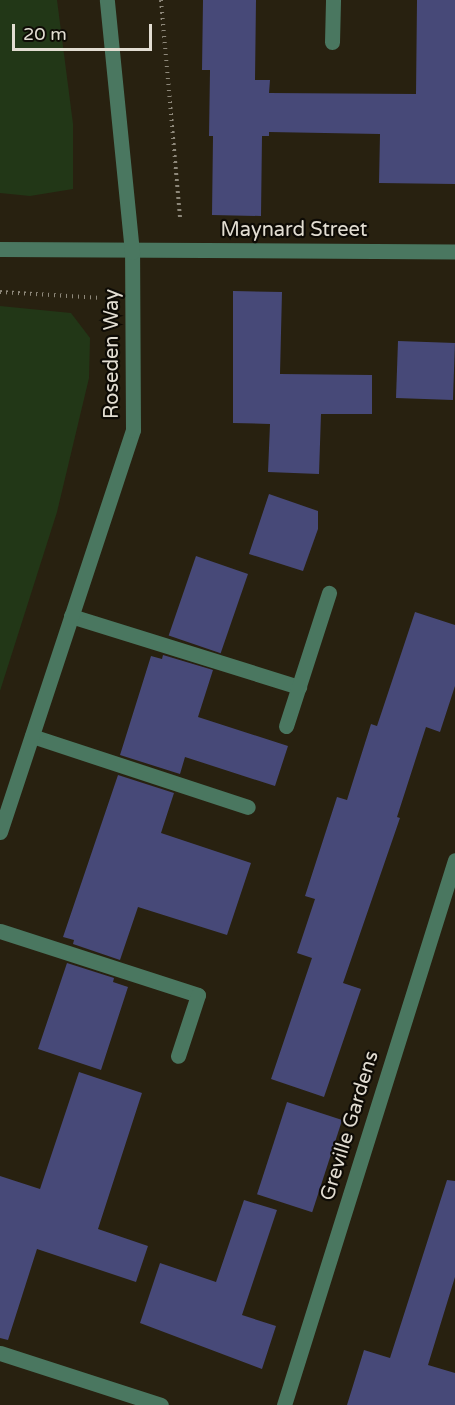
<!DOCTYPE html>
<html>
<head>
<meta charset="utf-8">
<style>
  body { margin:0 }
  #map { position:relative; width:455px; height:1405px; overflow:hidden; background:#282110; font-family:"Varela Round",sans-serif }
  div>[style] { position:absolute }
  .green>* { inset:0; background:#223717 }
  .building>* { inset:0; background:#474978; transform-origin:0 0 }
  .path>* { height:4px; margin-top:-2px; transform-origin:0; background:repeating-linear-gradient(90deg,#8e887a 0 1.5px,transparent 0 6px) }
  .minor>* { height:15px; margin:-7.5px; padding:0 7.5px; transform-origin:7.5px; border-radius:7.5px; background:#4a7760 }
  span { translate:-50% -50%; white-space:nowrap; text-align:center; line-height:1.15; -webkit-text-stroke:4.5px #0e0b05; paint-order:stroke }
  .street-label { font-size:20px; color:#e2ddd2 }
  .scale { position:absolute; left:12px; top:24px; width:140px; height:27px; box-sizing:border-box; border:3px solid #e2ddd2; border-top:0; padding-left:8px; font-size:18px; line-height:21px; white-space:nowrap; color:#e2ddd2; -webkit-text-stroke:4px #0e0b05; paint-order:stroke }
</style>
</head>
<body>
<div id="map">
  <div class="green">
    <div style="clip-path:polygon(0 0,57px 0,73px 124px,73px 189px,30px 196px,0 193px)"></div>
    <div style="clip-path:polygon(0 306px,71px 313px,90px 338px,89px 378px,57px 512px,0 691px)"></div>
  </div>
  <div class="building">
    <div style="clip-path:polygon(203px 0,256px 0,255px 80px,270px 80px,269px 93px,416px 94px,417px 0,455px 0,455px 184px,379px 183px,380px 134px,269px 132px,269px 136px,262px 136px,261px 216px,212px 215px,213px 136px,209px 136px,210px 70px,202px 70px)"></div>
    <div style="clip-path:polygon(233px 291px,282px 292px,280px 374px,372px 375px,372px 414px,321px 414px,319px 474px,268px 472px,270px 424px,233px 423px)"></div>
    <div style="left:398px;top:341px;width:57px;height:57px;rotate:2deg"></div>
    <div style="clip-path:polygon(269px 494px,318px 511px,318px 529px,303px 571px,249px 554px)"></div>
    <div style="left:196px;top:556px;width:55px;height:84px;rotate:19deg"></div>
    <div style="clip-path:polygon(415px 612px,455px 625px,455px 686px,440px 732px,426px 727px,397px 817px,400px 818px,343px 983px,361px 989px,324px 1097px,271px 1079px,312px 958px,297px 953px,315px 899px,305px 896px,337px 797px,347px 800px,371px 724px,377px 726px)"></div>
    <div style="clip-path:polygon(163px 655px,213px 670px,198px 717px,288px 746px,275px 786px,185px 757px,180px 774px,120px 755px,151px 656px,162px 659px)"></div>
    <div style="clip-path:polygon(118px 775px,174px 793px,161px 833px,251px 863px,227px 935px,138px 907px,120px 960px,73px 944px,74px 940px,63px 937px)"></div>
    <div style="clip-path:polygon(67px 963px,114px 978px,113px 982px,128px 987px,101px 1070px,38px 1049px)"></div>
    <div style="clip-path:polygon(79px 1072px,142px 1093px,98px 1229px,148px 1246px,136px 1282px,37px 1249px,8px 1340px,0 1338px,0 1176px,40px 1189px)"></div>
    <div style="left:287px;top:1102px;width:58px;height:97px;rotate:18deg"></div>
    <div style="clip-path:polygon(447px 1180px,455px 1181px,455px 1277px,428px 1365px,455px 1373px,455px 1405px,347px 1405px,364px 1350px,390px 1358px)"></div>
    <div style="clip-path:polygon(244px 1200px,277px 1210px,242px 1315px,276px 1326px,262px 1369px,140px 1323px,160px 1263px,216px 1282px)"></div>
  </div>
  <div class="path">
    <div style="left:161px;top:0;width:219px;rotate:85deg"></div>
    <div style="left:0;top:292px;width:102px;rotate:3.4deg"></div>
  </div>
  <div class="minor">
    <div style="left:332px;top:42px;width:42px;rotate:-88.6deg"></div>
    <div style="left:0;top:249px;width:455px;rotate:0.3deg"></div>
    <div style="left:71px;top:616px;width:239px;rotate:17.3deg"></div>
    <div style="left:286px;top:726px;width:140px;rotate:-72.1deg"></div>
    <div style="left:32px;top:736px;width:227px;rotate:18.2deg"></div>
    <div style="left:0;top:832px;width:423px;rotate:-71.7deg"></div>
    <div style="left:133px;top:430px;width:178px;rotate:-90.3deg"></div>
    <div style="left:132px;top:252px;width:253px;rotate:-95.7deg"></div>
    <div style="left:0;top:931px;width:208px;rotate:17.9deg"></div>
    <div style="left:198px;top:995px;width:64px;rotate:108.2deg"></div>
    <div style="left:0;top:1353px;width:169px;rotate:17.9deg"></div>
    <div style="left:284px;top:1405px;width:571px;rotate:-72.58deg"></div>
  </div>
  <div class="street-label">
    <span style="left:294px;top:230px">Maynard Street</span>
    <span style="left:112px;top:354px;rotate:-90deg">Roseden Way</span>
    <span style="left:350px;top:1126px;rotate:-73deg">Greville Gardens</span>
  </div>
  <div class="scale">20 m</div>
</div>
</body>
</html>
